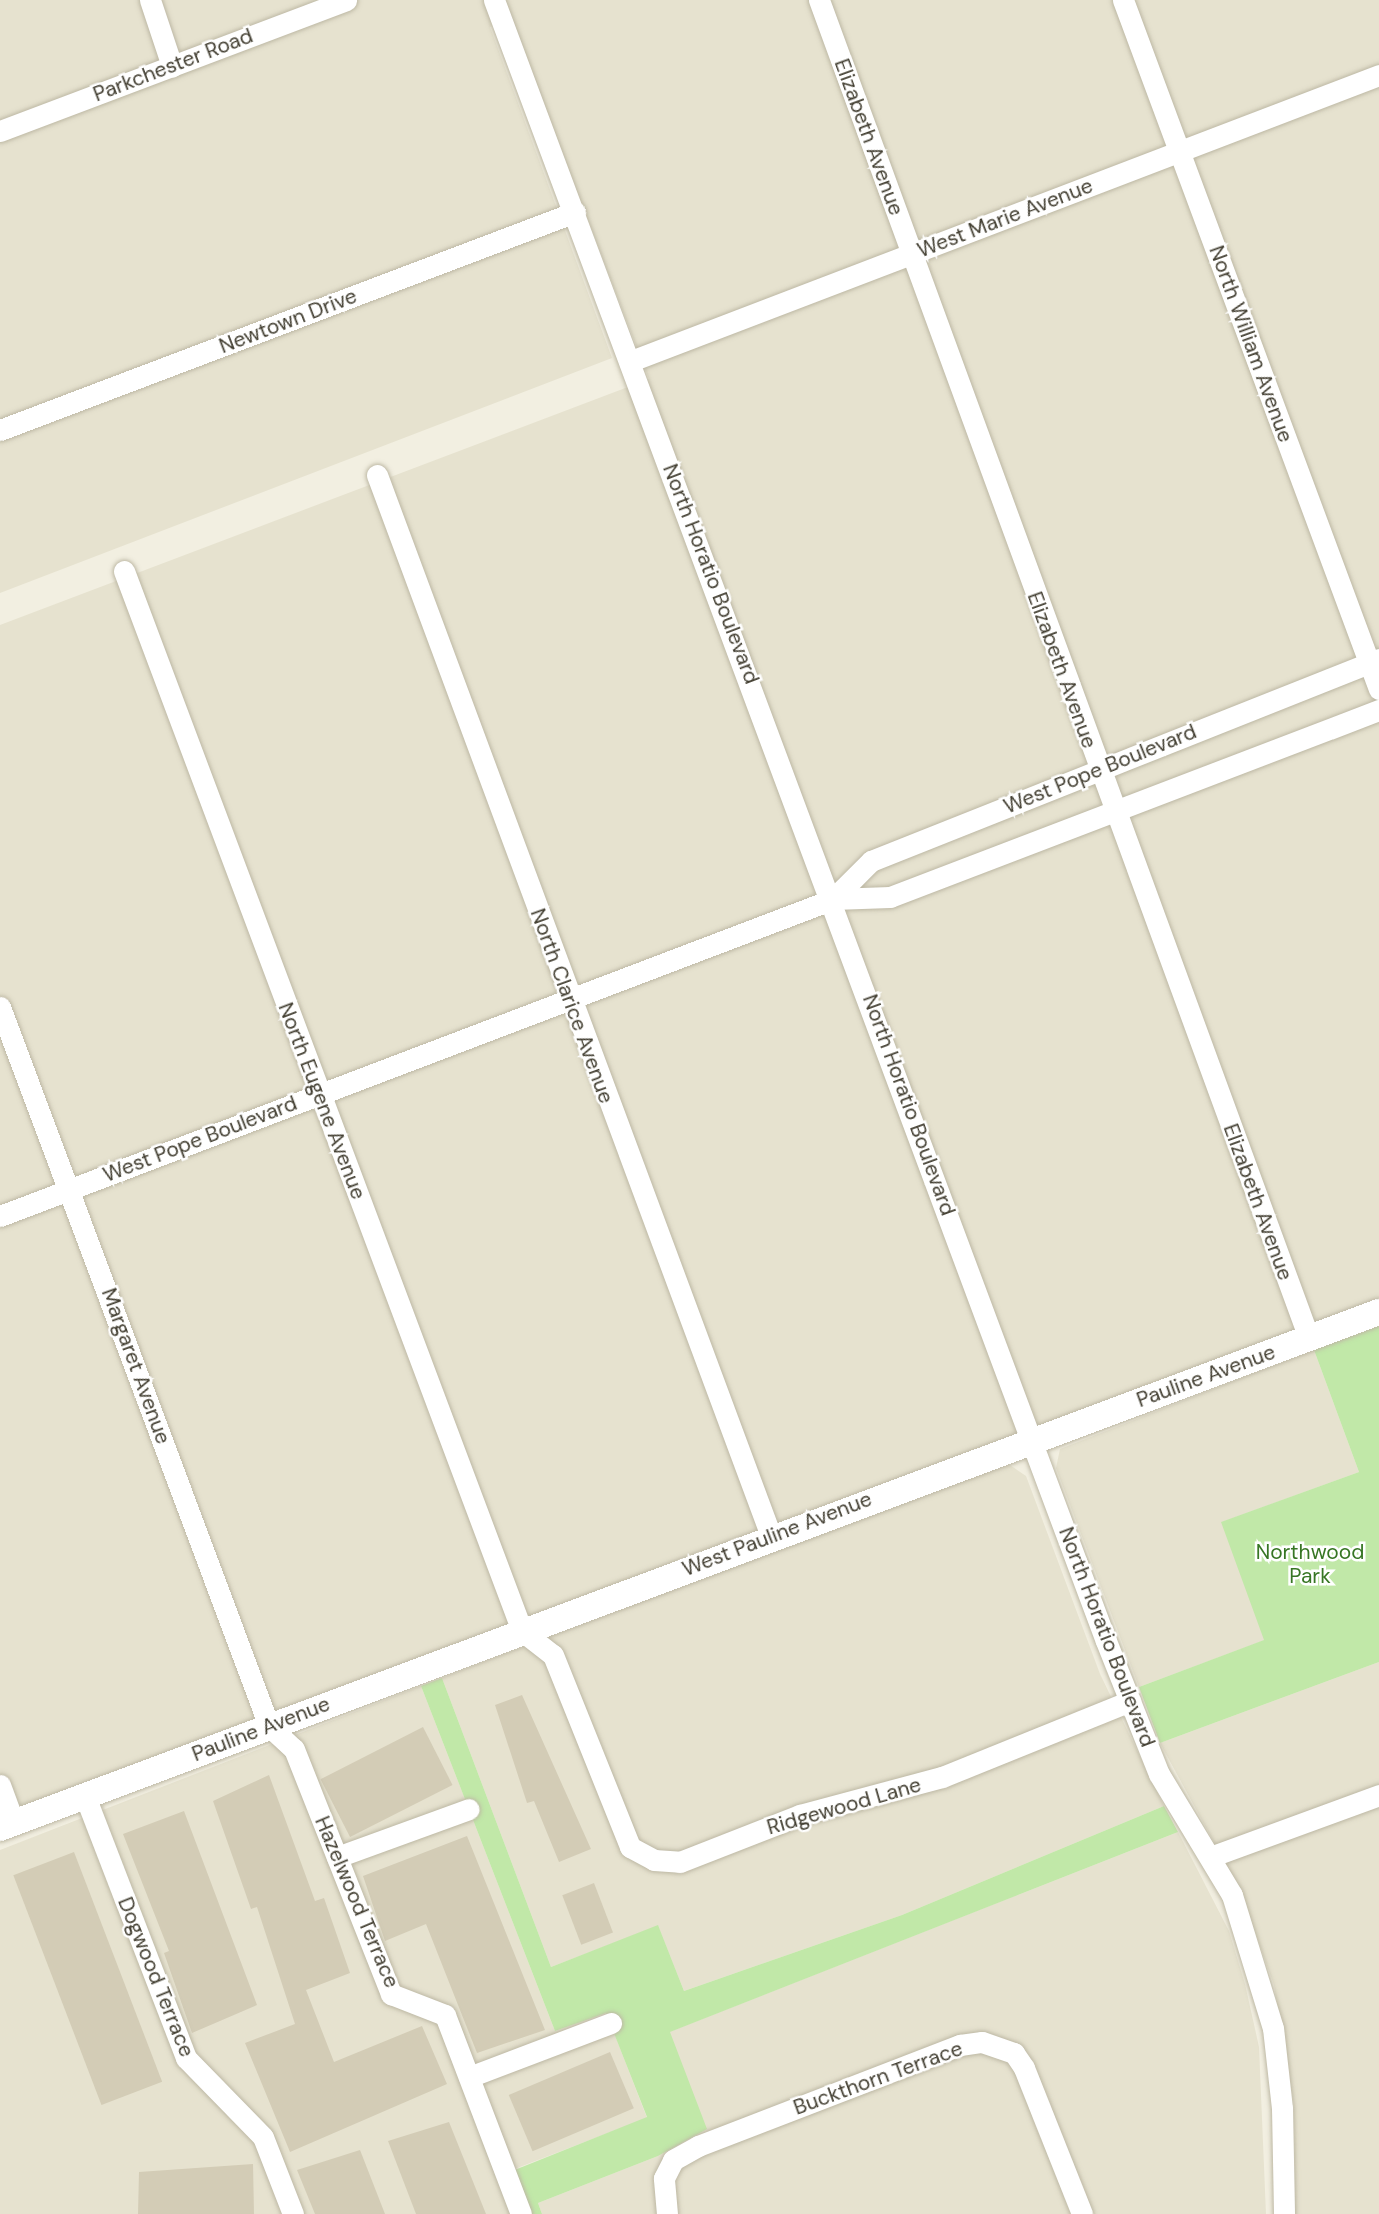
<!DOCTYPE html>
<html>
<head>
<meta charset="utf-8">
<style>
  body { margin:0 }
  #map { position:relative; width:1379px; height:2214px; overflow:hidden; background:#f2efe1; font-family:"DM Sans",sans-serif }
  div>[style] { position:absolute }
  .residential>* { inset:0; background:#e6e2cf }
  .green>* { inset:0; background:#c1e8a8 }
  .building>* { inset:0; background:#d3ccb6; transform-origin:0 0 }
  .roads { filter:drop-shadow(0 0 2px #bdb8a4) drop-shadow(0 0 2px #bdb8a4) }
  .minor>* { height:21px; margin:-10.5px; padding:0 10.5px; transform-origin:10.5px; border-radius:10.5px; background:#fff }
  .tertiary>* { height:26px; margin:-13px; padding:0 13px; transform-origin:13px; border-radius:13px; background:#fff }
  span { translate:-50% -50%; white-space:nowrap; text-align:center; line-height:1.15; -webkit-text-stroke:5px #fff; paint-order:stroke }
  .street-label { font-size:21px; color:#433f32 }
  .park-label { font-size:21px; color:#377624 }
</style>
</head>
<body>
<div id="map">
  <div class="residential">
    <div style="clip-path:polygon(0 0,1379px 0,1379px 1302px,0 1815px,0 625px,649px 379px,511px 19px,490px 27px,612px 358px,0 593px)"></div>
    <div style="clip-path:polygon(1314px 1350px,1359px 1472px,1222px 1522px,1265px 1640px,1139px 1687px,1056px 1468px,1060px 1449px)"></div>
    <div style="clip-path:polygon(997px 1465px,1010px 1465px,1026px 1476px,1100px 1674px,1164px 1806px,902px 1915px,684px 1991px,658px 1926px,551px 1967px,442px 1678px)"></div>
    <div style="clip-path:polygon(1379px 1662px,1379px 2214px,1295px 2214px,1294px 2105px,1274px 1985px,1240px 1890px,1160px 1743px)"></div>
    <div style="clip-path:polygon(421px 1686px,555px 2031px,606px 2012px,647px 2118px,512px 2170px,529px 2214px,0 2214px,0 1850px)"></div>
    <div style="clip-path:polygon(1178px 1832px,1229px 1931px,1245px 1984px,1259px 2047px,1266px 2214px,542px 2214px,538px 2203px,658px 2156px,706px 2129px,669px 2032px)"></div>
  </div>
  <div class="green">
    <div style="clip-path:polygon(1379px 1326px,1379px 1662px,1160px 1743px,1139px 1687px,1264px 1640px,1221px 1522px,1359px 1472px,1314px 1350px)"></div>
    <div style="clip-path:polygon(442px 1678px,551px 1967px,658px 1925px,684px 1991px,902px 1915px,1164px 1806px,1178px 1832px,670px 2032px,707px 2129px,658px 2156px,538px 2203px,542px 2214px,529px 2214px,512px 2171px,647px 2117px,606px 2013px,555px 2031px,421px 1686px)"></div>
  </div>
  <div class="building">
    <div style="clip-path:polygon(522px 1695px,591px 1849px,559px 1862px,534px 1801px,527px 1803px,495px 1705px)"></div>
    <div style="left:423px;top:1727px;width:65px;height:115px;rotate:63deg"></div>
    <div style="clip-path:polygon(269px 1775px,315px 1901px,324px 1898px,350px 1973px,306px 1990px,334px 2062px,422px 2026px,447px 2084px,290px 2152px,245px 2043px,295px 2024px,257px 1907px,251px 1909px,213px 1801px)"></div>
    <div style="clip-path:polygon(184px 1811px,257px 2005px,192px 2033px,164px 1953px,169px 1951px,123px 1834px)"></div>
    <div style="clip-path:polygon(467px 1836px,545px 2030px,477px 2053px,426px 1924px,385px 1941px,363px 1876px)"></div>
    <div style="left:74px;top:1852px;width:246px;height:65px;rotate:69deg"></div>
    <div style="left:594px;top:1883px;width:53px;height:34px;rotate:69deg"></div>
    <div style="left:610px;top:2052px;width:61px;height:110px;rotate:67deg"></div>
    <div style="clip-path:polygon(449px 2122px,486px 2214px,416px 2214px,388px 2141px)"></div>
    <div style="clip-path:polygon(360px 2150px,385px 2214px,315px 2214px,297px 2170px)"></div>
    <div style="clip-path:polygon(253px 2164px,254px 2214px,138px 2214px,139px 2172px)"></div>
  </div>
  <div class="roads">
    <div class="minor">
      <div style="left:150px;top:0;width:70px;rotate:71.6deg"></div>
      <div style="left:494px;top:0;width:1751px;rotate:69.55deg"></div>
      <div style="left:1106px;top:1641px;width:143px;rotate:68.3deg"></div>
      <div style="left:1159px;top:1774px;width:141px;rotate:58.9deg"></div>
      <div style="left:1232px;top:1895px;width:139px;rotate:72.9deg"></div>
      <div style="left:1273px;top:2028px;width:81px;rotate:83.6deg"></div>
      <div style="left:1282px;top:2108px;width:106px;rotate:88.9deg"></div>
      <div style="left:819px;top:0;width:1425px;rotate:69.89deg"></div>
      <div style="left:1123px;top:0;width:735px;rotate:69.62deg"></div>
      <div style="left:0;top:131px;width:370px;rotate:-20.7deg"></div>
      <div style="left:631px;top:361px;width:801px;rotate:-20.92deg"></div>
      <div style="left:0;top:430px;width:615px;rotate:-20.76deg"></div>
      <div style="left:377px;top:475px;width:1132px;rotate:69.63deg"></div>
      <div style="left:124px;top:571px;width:1132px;rotate:69.42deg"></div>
      <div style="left:522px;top:1631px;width:39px;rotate:38deg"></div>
      <div style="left:553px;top:1655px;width:207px;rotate:68.1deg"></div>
      <div style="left:630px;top:1847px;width:27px;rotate:28deg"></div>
      <div style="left:654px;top:1860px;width:26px;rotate:4deg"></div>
      <div style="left:680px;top:1862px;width:129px;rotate:-21.4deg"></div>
      <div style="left:800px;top:1815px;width:147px;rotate:-15deg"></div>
      <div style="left:942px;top:1777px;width:203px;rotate:-22deg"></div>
      <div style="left:833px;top:899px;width:54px;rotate:-45deg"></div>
      <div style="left:871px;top:861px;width:547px;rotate:-21.68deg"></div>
      <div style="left:0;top:1007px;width:768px;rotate:69.49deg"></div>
      <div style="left:269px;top:1726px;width:34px;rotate:43deg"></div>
      <div style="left:294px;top:1749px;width:264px;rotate:68.4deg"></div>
      <div style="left:391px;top:1994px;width:58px;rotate:21.3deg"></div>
      <div style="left:445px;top:2015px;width:213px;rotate:69.1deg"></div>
      <div style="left:0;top:1216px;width:891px;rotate:-20.83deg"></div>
      <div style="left:833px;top:899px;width:57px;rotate:-2deg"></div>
      <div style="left:890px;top:897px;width:524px;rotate:-20.93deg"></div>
      <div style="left:0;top:1785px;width:40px;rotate:69.8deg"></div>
      <div style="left:85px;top:1796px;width:281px;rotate:68.9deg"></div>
      <div style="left:186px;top:2058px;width:110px;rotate:45.7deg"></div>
      <div style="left:263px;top:2137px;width:83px;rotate:68.7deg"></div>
      <div style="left:337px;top:1857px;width:140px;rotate:-20deg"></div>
      <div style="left:1210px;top:1857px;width:180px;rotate:-20.1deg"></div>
      <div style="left:469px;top:2077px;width:152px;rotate:-20.8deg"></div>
      <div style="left:667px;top:2214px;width:36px;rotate:-95deg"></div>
      <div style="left:664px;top:2178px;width:20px;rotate:-63deg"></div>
      <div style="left:673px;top:2160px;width:29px;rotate:-29deg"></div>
      <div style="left:698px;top:2146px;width:281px;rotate:-21.1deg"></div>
      <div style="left:960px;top:2045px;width:22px;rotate:-8deg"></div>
      <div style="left:982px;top:2042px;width:34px;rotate:19deg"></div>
      <div style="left:1014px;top:2053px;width:18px;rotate:56deg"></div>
      <div style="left:1024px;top:2068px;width:157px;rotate:68.3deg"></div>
    </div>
    <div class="tertiary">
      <div style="left:0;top:1828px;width:1472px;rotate:-20.52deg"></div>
    </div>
  </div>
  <div class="street-label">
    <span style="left:173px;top:65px;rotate:-21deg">Parkchester Road</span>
    <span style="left:869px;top:137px;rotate:70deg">Elizabeth Avenue</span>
    <span style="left:1005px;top:218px;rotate:-21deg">West Marie Avenue</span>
    <span style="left:288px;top:321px;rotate:-21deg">Newtown Drive</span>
    <span style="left:1251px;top:344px;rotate:70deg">North William Avenue</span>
    <span style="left:711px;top:574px;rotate:69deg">North Horatio Boulevard</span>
    <span style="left:1062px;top:670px;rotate:70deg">Elizabeth Avenue</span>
    <span style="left:1100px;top:769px;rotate:-22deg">West Pope Boulevard</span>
    <span style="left:572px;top:1006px;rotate:70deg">North Clarice Avenue</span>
    <span style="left:322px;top:1101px;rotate:69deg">North Eugene Avenue</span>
    <span style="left:909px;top:1105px;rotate:70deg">North Horatio Boulevard</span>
    <span style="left:200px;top:1139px;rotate:-21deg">West Pope Boulevard</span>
    <span style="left:1258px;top:1202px;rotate:70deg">Elizabeth Avenue</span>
    <span style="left:136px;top:1366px;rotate:70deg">Margaret Avenue</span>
    <span style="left:1206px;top:1376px;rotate:-20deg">Pauline Avenue</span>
    <span style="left:777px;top:1534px;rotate:-21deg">West Pauline Avenue</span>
    <span style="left:1107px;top:1637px;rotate:69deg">North Horatio Boulevard</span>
    <span style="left:261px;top:1729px;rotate:-21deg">Pauline Avenue</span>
    <span style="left:844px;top:1806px;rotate:-16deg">Ridgewood Lane</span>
    <span style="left:357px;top:1902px;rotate:67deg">Hazelwood Terrace</span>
    <span style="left:156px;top:1977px;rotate:68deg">Dogwood Terrace</span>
    <span style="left:878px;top:2078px;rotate:-20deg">Buckthorn Terrace</span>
  </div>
  <div class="park-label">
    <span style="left:1310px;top:1564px">Northwood<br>Park</span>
  </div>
</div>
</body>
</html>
